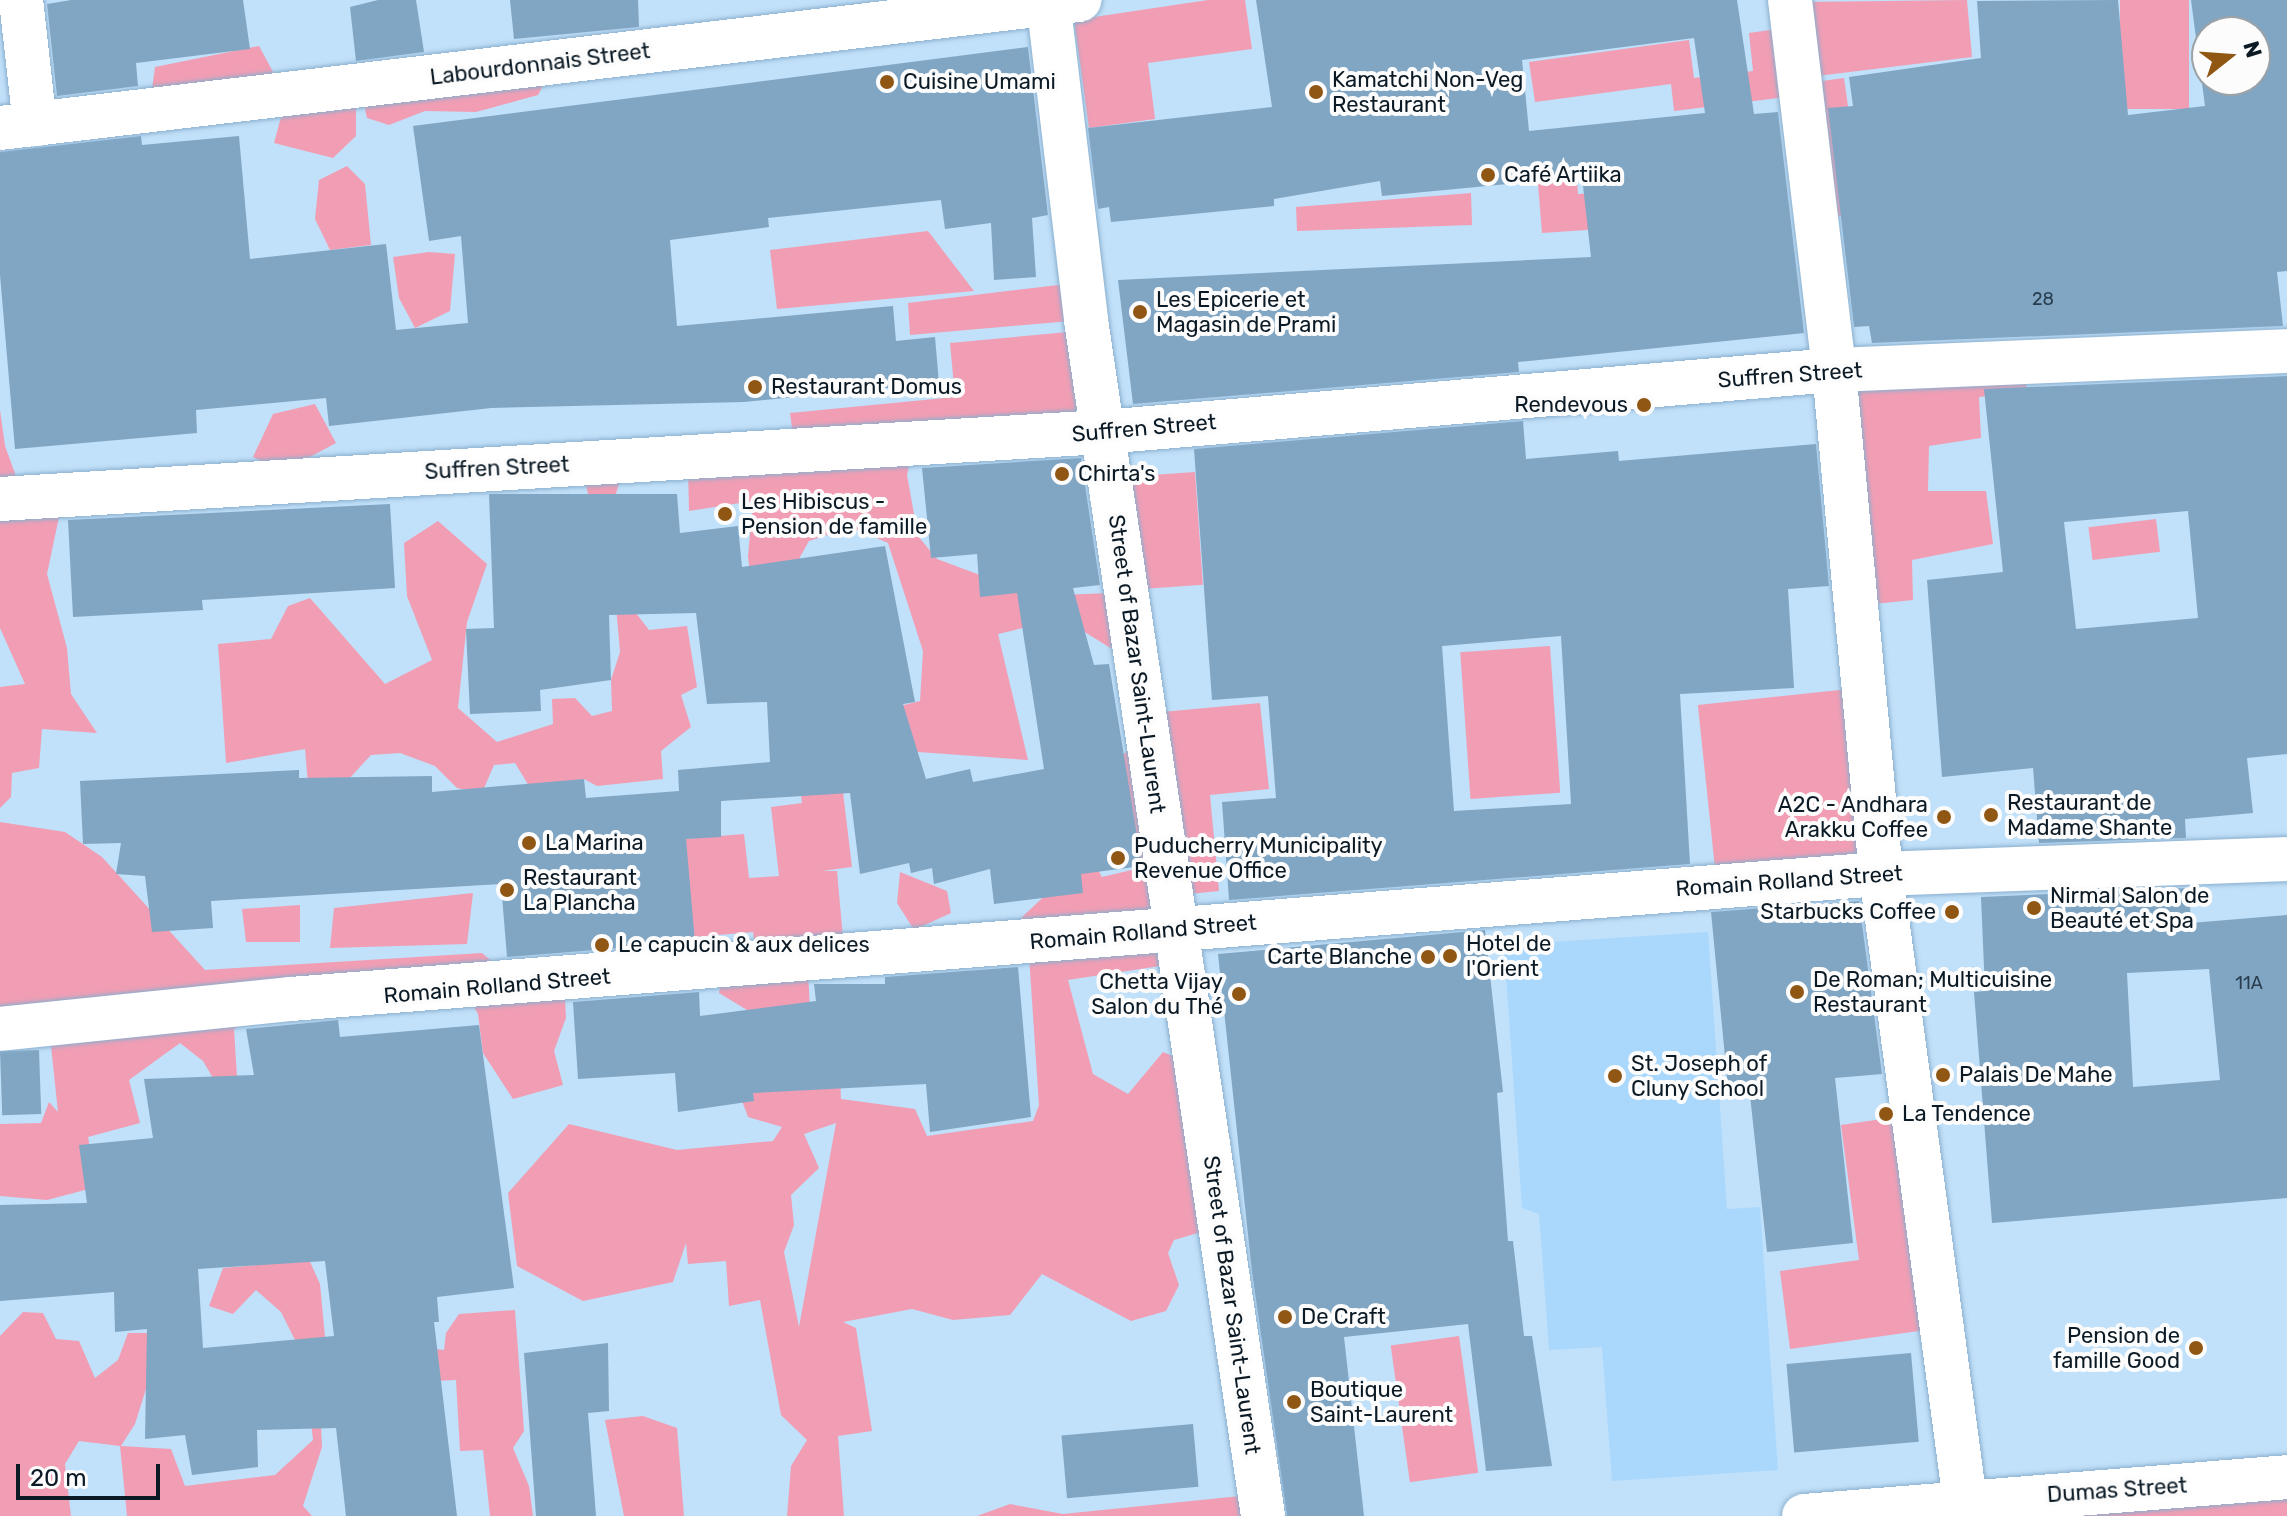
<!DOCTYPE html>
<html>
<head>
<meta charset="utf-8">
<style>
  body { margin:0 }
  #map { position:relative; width:2287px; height:1516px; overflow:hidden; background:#c1e0f9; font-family:Rubik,sans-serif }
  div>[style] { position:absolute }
  .built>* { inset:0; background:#aad8fd }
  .green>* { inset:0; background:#f19eb4; transform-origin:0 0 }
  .building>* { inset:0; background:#80a6c4; transform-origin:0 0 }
  .roads { filter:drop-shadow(0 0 2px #8aafce) drop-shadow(0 0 2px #8aafce) }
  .minor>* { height:44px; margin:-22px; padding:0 22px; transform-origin:22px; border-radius:22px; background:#fff }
  .dots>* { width:22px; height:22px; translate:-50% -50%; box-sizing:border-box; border:4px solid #fcfcfc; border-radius:50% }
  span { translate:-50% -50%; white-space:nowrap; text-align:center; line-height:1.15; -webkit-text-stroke:8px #fcfcfc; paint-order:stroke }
  .number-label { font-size:18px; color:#283d4d }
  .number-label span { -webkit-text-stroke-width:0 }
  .street-label { font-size:22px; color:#0b1a25 }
  .poi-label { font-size:22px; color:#0b1a25 }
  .left { translate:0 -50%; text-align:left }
  .right { translate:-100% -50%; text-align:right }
  .north { position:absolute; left:2191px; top:16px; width:80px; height:80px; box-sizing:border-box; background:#fcfcfc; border:2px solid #9ca2a6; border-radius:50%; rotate:73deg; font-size:22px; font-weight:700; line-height:32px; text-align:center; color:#0b1a25 }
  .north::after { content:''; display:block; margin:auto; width:28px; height:36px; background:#905613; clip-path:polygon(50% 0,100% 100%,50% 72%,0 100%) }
  .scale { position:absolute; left:16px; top:1464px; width:144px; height:36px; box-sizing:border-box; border:4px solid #0b1a25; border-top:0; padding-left:10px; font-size:24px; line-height:28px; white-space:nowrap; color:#0b1a25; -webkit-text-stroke:6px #fcfcfc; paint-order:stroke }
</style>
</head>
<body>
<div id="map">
  <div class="built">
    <div style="clip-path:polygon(1708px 932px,1727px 1209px,1760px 1207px,1778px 1470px,1612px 1481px,1602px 1347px,1549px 1350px,1539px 1214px,1522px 1208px,1504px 945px)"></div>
  </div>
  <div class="green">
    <div style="clip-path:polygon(1208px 0,1245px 0,1252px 49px,1148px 63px,1155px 119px,1089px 128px,1074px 20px)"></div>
    <div style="clip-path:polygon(1967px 0,1972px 57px,1809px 77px,1802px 2px)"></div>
    <div style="left:2120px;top:0;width:69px;height:109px"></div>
    <div style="clip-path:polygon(1777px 29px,1786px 97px,1674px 111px,1671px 84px,1535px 102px,1529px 62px,1689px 40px,1694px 78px,1753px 71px,1749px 33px)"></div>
    <div style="clip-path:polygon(259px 46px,279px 83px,150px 104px,155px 67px)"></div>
    <div style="clip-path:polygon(552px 69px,538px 95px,476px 112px,425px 111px,389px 125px,367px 118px,361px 92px)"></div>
    <div style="left:1844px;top:78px;width:136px;height:33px;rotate:82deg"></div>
    <div style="clip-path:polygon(356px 96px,356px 136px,333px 158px,274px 143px,284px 106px)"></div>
    <div style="clip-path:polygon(1575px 157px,1578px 194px,1598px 193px,1601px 229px,1542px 233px,1536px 160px)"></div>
    <div style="clip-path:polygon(347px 166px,365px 184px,371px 245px,330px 250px,315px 219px,319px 180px)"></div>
    <div style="clip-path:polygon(1471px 193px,1472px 225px,1297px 231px,1296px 207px)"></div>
    <div style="clip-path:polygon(928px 231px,974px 291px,777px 309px,770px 250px)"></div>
    <div style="clip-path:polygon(429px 252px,455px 254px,450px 311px,415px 328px,399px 298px,393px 257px)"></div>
    <div style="clip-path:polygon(1067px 284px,1070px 321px,910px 335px,908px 303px)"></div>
    <div style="clip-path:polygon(1068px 332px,1077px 414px,794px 443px,790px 413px,955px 397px,950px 343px)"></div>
    <div style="clip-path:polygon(2025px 378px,2027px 391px,1979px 397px,1981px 438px,1929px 446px,1928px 491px,1986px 491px,1993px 544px,1912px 560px,1913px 600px,1874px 604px,1850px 384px)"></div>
    <div style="clip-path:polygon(315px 404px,336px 443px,282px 472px,253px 457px,273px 414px)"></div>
    <div style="clip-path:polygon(0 410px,5px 446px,24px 498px,59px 517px,47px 574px,67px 648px,71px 694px,97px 733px,42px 729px,39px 768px,12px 773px,11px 797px,0 808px,0 687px,25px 684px,0 628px)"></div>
    <div style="clip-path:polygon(911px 458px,907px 475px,918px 536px,937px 559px,1036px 596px,1110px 593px,1112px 649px,1080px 629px,1035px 625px,998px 634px,1028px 760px,877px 749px,868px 714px,920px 701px,923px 651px,888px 543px,851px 527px,809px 541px,800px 557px,809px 643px,758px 648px,748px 556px,753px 501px,689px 511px,688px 469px)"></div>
    <div style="clip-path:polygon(626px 460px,612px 507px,629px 604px,649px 630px,687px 626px,697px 687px,681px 695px,691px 727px,661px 751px,663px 779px,597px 786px,584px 779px,529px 786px,515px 763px,494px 765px,482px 793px,457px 788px,435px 766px,400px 753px,371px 755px,311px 820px,305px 749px,226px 763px,218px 644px,271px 639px,288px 606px,310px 598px,385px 684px,432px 660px,407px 596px,404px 543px,438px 521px,487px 564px,467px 622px,458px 708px,497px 742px,553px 724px,552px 699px,575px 698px,592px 716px,612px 711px,611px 680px,620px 652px,615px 595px,586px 486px,565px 482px)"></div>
    <div style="left:1195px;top:472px;width:113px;height:71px;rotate:86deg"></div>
    <div style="left:2156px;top:519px;width:33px;height:68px;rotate:83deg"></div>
    <div style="left:1550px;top:646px;width:147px;height:90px;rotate:86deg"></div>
    <div style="left:1849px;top:689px;width:165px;height:152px;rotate:84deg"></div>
    <div style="clip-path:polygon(1260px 703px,1269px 789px,1210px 795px,1219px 891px,1180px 895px,1162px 712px)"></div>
    <div style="clip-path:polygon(833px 709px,852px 867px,822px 871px,837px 871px,843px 938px,755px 946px,753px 932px,694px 937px,684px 839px,744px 834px,749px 878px,779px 876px,771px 807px,802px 803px,793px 729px)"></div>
    <div style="clip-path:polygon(1138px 746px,1168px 916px,1020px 919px,1089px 854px,1102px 877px,1140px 868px,1128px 799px,1100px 767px)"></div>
    <div style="clip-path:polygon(0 822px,65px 832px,102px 857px,205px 970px,482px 953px,503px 971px,564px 980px,566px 1018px,554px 1051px,563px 1085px,513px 1099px,483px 1053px,478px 1014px,463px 989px,291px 999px,234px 1029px,237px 1077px,217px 1085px,203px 1061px,180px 1043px,129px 1080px,140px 1123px,88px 1137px,93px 1166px,85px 1190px,47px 1200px,0 1196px,0 1124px,41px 1123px,49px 1102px,58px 1112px,49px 1027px,0 1029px)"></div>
    <div style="clip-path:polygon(900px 872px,947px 891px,951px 913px,914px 930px,897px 903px)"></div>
    <div style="clip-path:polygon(473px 893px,467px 944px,330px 948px,334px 908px)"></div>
    <div style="clip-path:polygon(300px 905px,300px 942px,246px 942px,242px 909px)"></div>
    <div style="clip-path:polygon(evenodd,1169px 944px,1160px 966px,1068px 980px,1093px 1074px,1128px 1094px,1163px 1052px,1189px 1063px,1218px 1227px,1174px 1240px,1168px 1253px,1179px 1285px,1166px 1311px,1131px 1321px,1042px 1274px,1010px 1315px,953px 1320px,912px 1309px,843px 1322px,856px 1328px,872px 1431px,838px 1436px,844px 1516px,787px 1516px,791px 1466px,807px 1440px,781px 1415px,760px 1300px,729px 1306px,726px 1261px,688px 1264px,686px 1243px,673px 1282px,583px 1301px,517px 1266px,508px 1193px,569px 1124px,677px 1150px,773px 1141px,782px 1127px,748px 1117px,741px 1098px,839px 1055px,841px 1099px,915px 1109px,927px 1136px,1033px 1121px,1039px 1105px,1029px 956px,1169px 944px,836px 1123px,799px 1327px,784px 1252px,794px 1225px,791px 1195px,819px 1168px,804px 1134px,836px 1123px)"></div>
    <div style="clip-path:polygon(808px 970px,810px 1011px,747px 1010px,719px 993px,722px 974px)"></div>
    <div style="clip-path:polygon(1896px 1117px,1926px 1330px,1790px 1349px,1780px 1271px,1859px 1260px,1841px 1125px)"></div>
    <div style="clip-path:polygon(302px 1244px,320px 1284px,325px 1337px,444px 1350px,446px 1333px,459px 1314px,515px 1310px,524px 1431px,513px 1448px,529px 1486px,533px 1516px,490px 1516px,483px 1450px,460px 1451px,456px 1380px,319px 1386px,322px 1447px,303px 1506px,312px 1516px,127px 1516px,120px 1446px,79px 1441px,65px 1464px,71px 1516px,0 1516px,0 1336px,23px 1312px,43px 1313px,56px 1339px,79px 1341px,95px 1378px,118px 1360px,128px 1333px,149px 1333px,156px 1357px,135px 1424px,121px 1446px,171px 1449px,185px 1486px,275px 1475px,313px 1440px,304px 1358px,281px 1312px,256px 1290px,233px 1314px,209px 1306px,223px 1268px,258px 1265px)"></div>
    <div style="left:1459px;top:1336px;width:138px;height:69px;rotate:82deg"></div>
    <div style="clip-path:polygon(643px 1416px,677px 1428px,684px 1516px,624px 1516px,605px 1420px)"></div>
    <div style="clip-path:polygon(2287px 1491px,2287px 1516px,1914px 1516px)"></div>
    <div style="clip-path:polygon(1260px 1494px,1263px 1516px,977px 1516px,1010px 1504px,1063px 1514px)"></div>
  </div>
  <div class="building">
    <div style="clip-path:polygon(71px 0,243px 0,250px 49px,136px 63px,138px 86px,57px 96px,47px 4px)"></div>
    <div style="clip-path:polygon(378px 0,416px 0,424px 52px,356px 61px,350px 7px)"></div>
    <div style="clip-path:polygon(510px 0,638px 0,639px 27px,514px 39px)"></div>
    <div style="clip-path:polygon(evenodd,1256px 0,1737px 0,1754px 114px,1778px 112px,1804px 333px,1518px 362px,1519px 372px,1133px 404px,1118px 280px,1591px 257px,1582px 177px,1382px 196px,1380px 181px,1274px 199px,1274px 206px,1111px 222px,1109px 207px,1098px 209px,1088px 128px,1272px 107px,1256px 0,1694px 38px,1705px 113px,1529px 131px,1522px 60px,1694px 38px)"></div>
    <div style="clip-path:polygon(evenodd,2118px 0,2128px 115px,2205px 106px,2191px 0,2287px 0,2287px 271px,2277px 272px,2283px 326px,1872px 343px,1869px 326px,1854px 327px,1828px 108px,1853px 106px,1849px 77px,1981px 58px,1977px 1px,2118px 0,2207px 32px,2255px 32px,2255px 80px,2207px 80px,2207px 32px)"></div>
    <div style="clip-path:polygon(1028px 47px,1048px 215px,1032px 218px,1036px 277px,994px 280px,991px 223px,945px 229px,941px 200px,768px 218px,769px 227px,670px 240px,677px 326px,893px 306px,896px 341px,935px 337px,939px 383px,744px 402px,491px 408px,329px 426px,326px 398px,196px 410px,197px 433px,15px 449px,0 275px,0 152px,141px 136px,142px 145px,239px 136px,250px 259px,386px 244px,396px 330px,468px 323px,461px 236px,429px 241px,413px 126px)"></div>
    <div style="clip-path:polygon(evenodd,2287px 376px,2287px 754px,2247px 758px,2253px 813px,2185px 819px,2186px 838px,2039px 843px,2033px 768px,1942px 777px,1927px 580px,2003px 572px,1984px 389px,2287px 376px,2188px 511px,2198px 618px,2076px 629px,2064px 522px,2188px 511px)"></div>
    <div style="clip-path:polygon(evenodd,1523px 421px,1526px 459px,1618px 451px,1619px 461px,1816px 444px,1829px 586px,1788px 589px,1794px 688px,1680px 694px,1690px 864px,1229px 900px,1222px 802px,1276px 798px,1268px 696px,1212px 700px,1194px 449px,1523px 421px,1561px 636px,1571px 804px,1454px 811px,1442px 646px,1561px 636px)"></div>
    <div style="clip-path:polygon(1081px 458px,1100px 585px,1073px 588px,1094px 665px,1109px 664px,1142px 866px,1081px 874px,1083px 893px,994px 904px,990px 869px,934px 884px,932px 868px,911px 873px,909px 863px,860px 874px,850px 793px,721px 801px,721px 837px,686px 839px,695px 942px,507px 957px,501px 884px,211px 901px,213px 928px,152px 932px,145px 876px,116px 874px,121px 843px,83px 844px,80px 781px,299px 770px,299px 778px,432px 776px,432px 792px,584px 779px,586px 798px,679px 791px,678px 770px,770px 762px,767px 702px,707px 704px,696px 613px,609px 615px,611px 680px,540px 690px,541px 711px,470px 714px,466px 629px,494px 628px,489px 494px,677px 494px,680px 533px,738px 526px,742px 567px,885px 546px,915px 702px,903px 704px,926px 779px,970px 769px,973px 782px,1044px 769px,1017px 593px,980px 597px,977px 554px,931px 558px,922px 468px)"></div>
    <div style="clip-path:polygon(390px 504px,395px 588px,202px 600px,203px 610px,73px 617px,68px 520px)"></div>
    <div style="clip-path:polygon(evenodd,2189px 888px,2191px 923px,2287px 915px,2287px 1198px,1992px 1223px,1974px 992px,1985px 991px,1981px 897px,2189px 888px,2209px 969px,2220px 1080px,2133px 1087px,2127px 973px,2209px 969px)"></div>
    <div style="clip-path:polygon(1859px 901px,1882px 1074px,1835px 1078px,1853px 1243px,1767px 1252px,1749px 1086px,1728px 1088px,1711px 912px)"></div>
    <div style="clip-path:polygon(1485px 930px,1503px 1092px,1497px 1093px,1508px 1241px,1513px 1241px,1524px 1336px,1532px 1336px,1552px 1466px,1486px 1471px,1468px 1324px,1344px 1337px,1364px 1516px,1287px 1516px,1252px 1272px,1218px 954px)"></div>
    <div style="clip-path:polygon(1018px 967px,1031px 1117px,930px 1132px,926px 1084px,753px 1093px,754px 1101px,678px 1112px,675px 1073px,578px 1079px,573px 1002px,699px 992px,700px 1016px,816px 1001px,814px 984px,885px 984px,885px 977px)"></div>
    <div style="clip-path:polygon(evenodd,338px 1020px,340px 1037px,479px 1025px,514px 1288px,437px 1297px,439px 1322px,434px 1322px,457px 1516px,346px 1516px,336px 1428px,257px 1430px,258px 1467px,192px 1475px,185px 1435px,145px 1439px,147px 1329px,115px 1332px,114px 1292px,0 1301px,0 1205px,87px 1203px,79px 1145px,153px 1138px,144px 1079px,254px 1075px,246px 1029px,338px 1020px,325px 1261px,334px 1336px,203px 1348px,198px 1269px,325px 1261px)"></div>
    <div style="left:39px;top:1050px;width:64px;height:39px;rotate:88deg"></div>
    <div style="clip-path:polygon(608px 1343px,609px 1411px,588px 1413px,596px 1516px,536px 1516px,524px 1353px)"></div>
    <div style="left:1911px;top:1353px;width:89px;height:125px;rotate:85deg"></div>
    <div style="left:1193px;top:1424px;width:63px;height:132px;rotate:85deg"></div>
  </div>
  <div class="roads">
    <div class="minor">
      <div style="left:21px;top:0;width:125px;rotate:83.6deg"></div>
      <div style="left:1048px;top:0;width:322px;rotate:83.2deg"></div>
      <div style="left:1086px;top:320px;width:1209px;rotate:81.58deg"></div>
      <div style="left:1790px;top:0;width:373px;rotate:83.2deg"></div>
      <div style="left:1834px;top:370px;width:506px;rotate:84.67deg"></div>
      <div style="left:1881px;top:874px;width:648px;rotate:82.37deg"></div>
      <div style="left:0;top:128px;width:1087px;rotate:-6.77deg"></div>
      <div style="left:0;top:499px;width:1105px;rotate:-3.48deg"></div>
      <div style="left:1103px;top:432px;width:734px;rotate:-4.85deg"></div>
      <div style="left:1834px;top:370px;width:453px;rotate:-2.4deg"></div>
      <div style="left:0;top:1029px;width:293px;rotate:-5.9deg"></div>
      <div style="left:291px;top:999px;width:1595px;rotate:-4.5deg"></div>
      <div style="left:1881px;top:874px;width:406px;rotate:-2.1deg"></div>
      <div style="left:1804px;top:1516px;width:485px;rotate:-4.6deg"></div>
    </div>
  </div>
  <div class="dots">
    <div style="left:887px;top:82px;background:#905613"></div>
    <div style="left:1316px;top:92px;background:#905613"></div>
    <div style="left:1488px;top:175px;background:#905613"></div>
    <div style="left:1140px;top:312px;background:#905613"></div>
    <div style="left:755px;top:387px;background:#905613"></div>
    <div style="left:1644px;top:405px;background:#905613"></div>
    <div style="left:1062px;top:474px;background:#905613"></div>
    <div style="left:725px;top:514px;background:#905613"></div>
    <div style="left:1991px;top:815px;background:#905613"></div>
    <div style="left:1944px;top:817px;background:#905613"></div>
    <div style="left:529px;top:843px;background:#905613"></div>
    <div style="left:1118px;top:858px;background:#905613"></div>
    <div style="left:507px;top:890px;background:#905613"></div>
    <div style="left:2034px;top:908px;background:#905613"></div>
    <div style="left:1952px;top:912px;background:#905613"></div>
    <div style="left:602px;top:945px;background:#905613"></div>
    <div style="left:1450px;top:956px;background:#905613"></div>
    <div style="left:1428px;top:957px;background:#905613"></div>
    <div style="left:1797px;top:992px;background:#905613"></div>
    <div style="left:1239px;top:994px;background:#905613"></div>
    <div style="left:1943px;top:1075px;background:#905613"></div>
    <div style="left:1615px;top:1076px;background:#905613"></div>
    <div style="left:1886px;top:1114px;background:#905613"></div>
    <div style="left:1285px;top:1317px;background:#905613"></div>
    <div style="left:2196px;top:1348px;background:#905613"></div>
    <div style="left:1294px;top:1402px;background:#905613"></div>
  </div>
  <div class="number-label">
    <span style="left:2043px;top:299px">28</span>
    <span style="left:2249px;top:983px">11A</span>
  </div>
  <div class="street-label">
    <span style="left:540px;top:64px;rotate:-7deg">Labourdonnais Street</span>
    <span style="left:1790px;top:375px;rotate:-4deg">Suffren Street</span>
    <span style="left:1144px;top:428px;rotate:-5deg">Suffren Street</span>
    <span style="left:497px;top:468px;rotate:-3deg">Suffren Street</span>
    <span style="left:1137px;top:664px;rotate:82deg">Street of Bazar Saint-Laurent</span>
    <span style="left:1789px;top:881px;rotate:-4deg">Romain Rolland Street</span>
    <span style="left:1143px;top:932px;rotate:-5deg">Romain Rolland Street</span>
    <span style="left:497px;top:986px;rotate:-5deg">Romain Rolland Street</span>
    <span style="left:1232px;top:1305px;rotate:82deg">Street of Bazar Saint-Laurent</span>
    <span style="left:2117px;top:1490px;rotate:-4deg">Dumas Street</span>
  </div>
  <div class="poi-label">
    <span class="left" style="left:1332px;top:92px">Kamatchi Non-Veg<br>Restaurant</span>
    <span class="left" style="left:903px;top:82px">Cuisine Umami</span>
    <span class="left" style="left:1504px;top:175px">Café Artiika</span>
    <span class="left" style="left:1156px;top:312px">Les Epicerie et<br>Magasin de Prami</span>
    <span class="left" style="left:771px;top:387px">Restaurant Domus</span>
    <span class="right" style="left:1628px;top:405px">Rendevous</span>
    <span class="left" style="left:1078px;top:474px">Chirta's</span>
    <span class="left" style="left:741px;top:514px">Les Hibiscus -<br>Pension de famille</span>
    <span class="left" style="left:2007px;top:815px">Restaurant de<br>Madame Shante</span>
    <span class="right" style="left:1928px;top:817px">A2C - Andhara<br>Arakku Coffee</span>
    <span class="left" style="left:545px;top:843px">La Marina</span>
    <span class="left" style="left:1134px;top:858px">Puducherry Municipality<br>Revenue Office</span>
    <span class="left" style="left:523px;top:890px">Restaurant<br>La Plancha</span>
    <span class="left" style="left:2050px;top:908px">Nirmal Salon de<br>Beauté et Spa</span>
    <span class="right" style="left:1936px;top:912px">Starbucks Coffee</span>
    <span class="left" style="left:1466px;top:956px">Hotel de<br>l'Orient</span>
    <span class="left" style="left:618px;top:945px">Le capucin &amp; aux delices</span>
    <span class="right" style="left:1412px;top:957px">Carte Blanche</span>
    <span class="left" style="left:1813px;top:992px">De Roman; Multicuisine<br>Restaurant</span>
    <span class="right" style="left:1223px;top:994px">Chetta Vijay<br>Salon du Thé</span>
    <span class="left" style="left:1631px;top:1076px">St. Joseph of<br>Cluny School</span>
    <span class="left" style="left:1959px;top:1075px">Palais De Mahe</span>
    <span class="left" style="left:1902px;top:1114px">La Tendence</span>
    <span class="left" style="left:1301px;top:1317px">De Craft</span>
    <span class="right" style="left:2180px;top:1348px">Pension de<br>famille Good</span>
    <span class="left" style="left:1310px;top:1402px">Boutique<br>Saint-Laurent</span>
  </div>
  <div class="north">N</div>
  <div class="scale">20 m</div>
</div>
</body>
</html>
